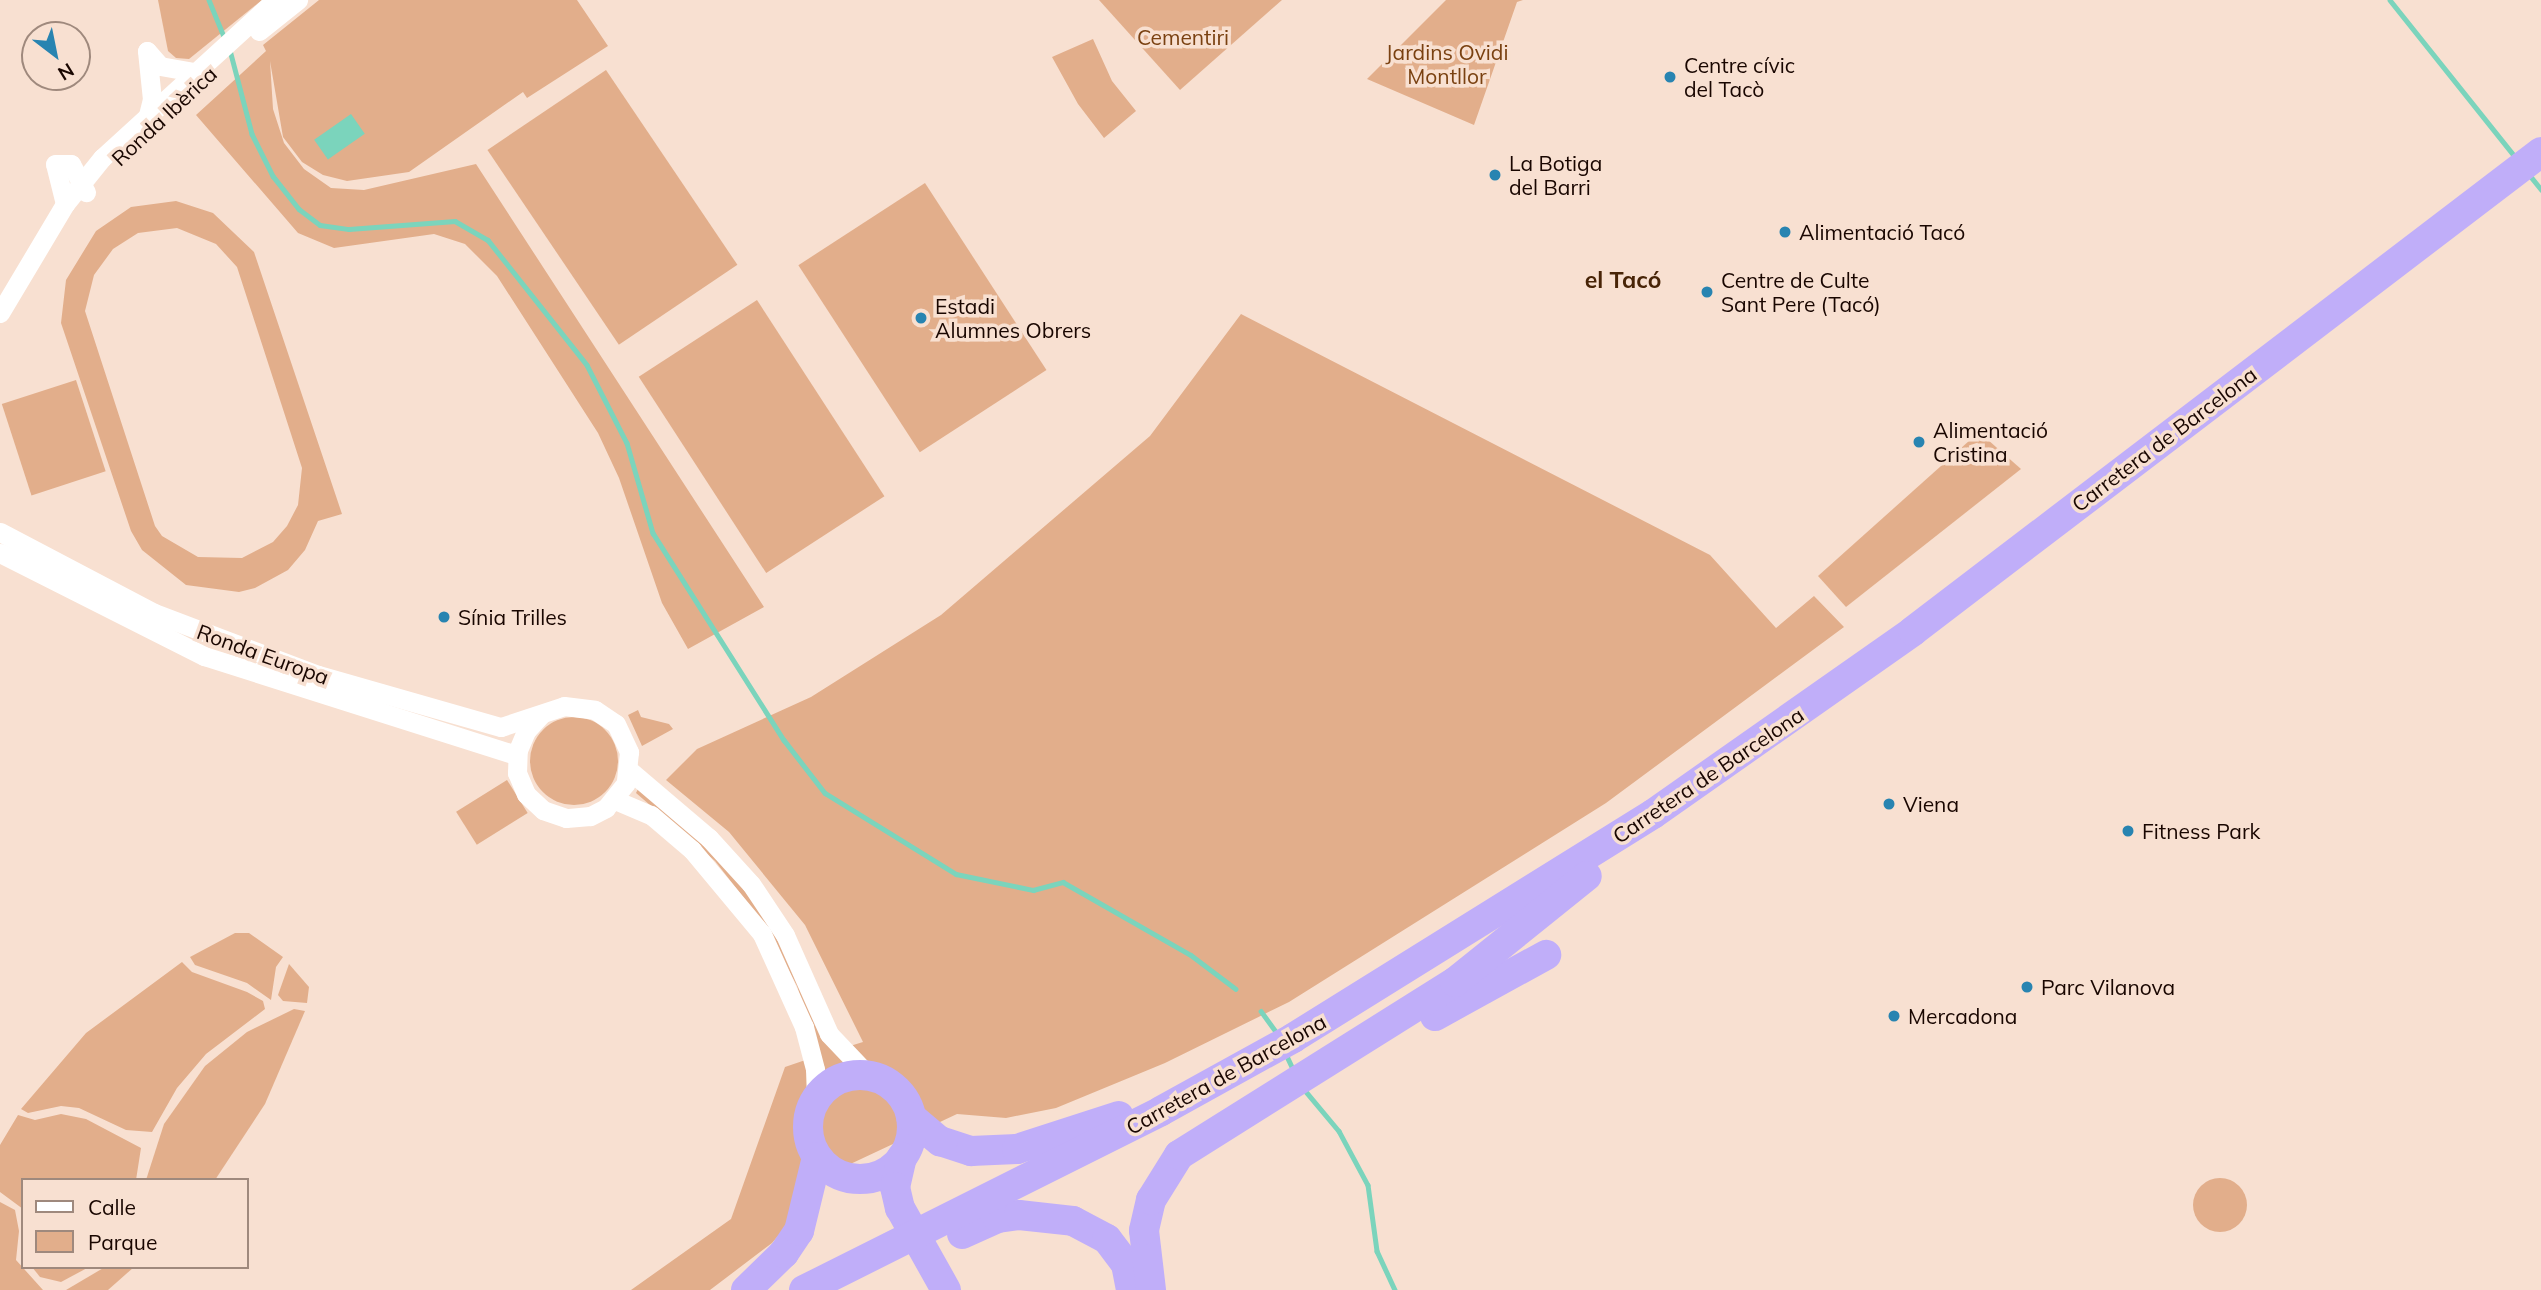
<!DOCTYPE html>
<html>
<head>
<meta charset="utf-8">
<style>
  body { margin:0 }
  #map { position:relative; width:2541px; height:1290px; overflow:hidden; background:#f8e0d1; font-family:Mulish,sans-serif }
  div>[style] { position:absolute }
  .green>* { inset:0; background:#e2ae8b; transform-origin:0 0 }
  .round { border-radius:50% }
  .water>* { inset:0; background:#7bd4bc; transform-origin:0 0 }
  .stream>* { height:4.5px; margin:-2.25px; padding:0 2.25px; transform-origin:2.25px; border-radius:2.25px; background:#7bd4bc }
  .minor>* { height:19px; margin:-9.5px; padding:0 9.5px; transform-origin:9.5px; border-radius:9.5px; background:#fff }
  .highway>* { height:30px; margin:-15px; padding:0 15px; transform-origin:15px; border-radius:15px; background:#c0aef9 }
  .highway>.ring { margin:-15px; padding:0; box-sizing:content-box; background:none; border:30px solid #c0aef9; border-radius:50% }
  .dots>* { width:19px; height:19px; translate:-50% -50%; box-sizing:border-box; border:4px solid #f8e0d1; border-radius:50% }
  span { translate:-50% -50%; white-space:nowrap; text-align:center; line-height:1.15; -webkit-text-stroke:7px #f8e0d1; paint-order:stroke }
  .park-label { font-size:21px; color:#7a4111 }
  .poi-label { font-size:21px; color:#190600 }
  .left { translate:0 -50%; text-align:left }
  .street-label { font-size:21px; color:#190600 }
  .neighbourhood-label { font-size:23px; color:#482407; font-weight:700 }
  .legend { position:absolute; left:21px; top:1178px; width:228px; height:91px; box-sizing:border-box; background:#f8e0d1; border:2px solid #9f897d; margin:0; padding:9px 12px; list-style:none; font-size:21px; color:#190600 }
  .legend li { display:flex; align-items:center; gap:14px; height:35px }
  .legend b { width:35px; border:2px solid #9f897d }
  .north { position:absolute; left:21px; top:21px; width:70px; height:70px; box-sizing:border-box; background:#f8e0d1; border:2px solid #9f897d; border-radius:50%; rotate:148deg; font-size:19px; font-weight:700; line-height:28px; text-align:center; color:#190600 }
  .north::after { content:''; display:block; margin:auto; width:24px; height:32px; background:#2884b1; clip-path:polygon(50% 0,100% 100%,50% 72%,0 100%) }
</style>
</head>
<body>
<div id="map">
  <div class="green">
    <div style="clip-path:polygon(158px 0,262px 0,189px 59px,176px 58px,168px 51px)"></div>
    <div style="clip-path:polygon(319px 0,577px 0,608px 46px,527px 98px,523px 92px,409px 172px,347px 181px,323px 175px,302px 162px,283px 137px,270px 61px,273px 109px,284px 143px,304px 169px,331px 188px,364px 190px,476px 164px,764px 607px,688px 649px,662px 603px,619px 478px,598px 433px,497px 276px,465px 244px,434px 234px,334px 248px,298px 233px,196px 115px,266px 51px,263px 45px)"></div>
    <div style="clip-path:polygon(1099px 0,1282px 0,1180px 90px)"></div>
    <div style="clip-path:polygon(1446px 0,1523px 0,1517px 2px,1474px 125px,1367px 79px)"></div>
    <div style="clip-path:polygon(1093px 39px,1112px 81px,1136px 111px,1104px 138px,1078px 104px,1052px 57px)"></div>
    <div style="left:606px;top:70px;width:235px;height:143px;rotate:56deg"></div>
    <div style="left:925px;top:183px;width:223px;height:151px;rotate:57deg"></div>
    <div style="clip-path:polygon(evenodd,176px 201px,213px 213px,254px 252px,342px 514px,318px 521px,305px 550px,288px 570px,255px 588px,239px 592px,186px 585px,142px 550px,131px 531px,61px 323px,66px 280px,96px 231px,131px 207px,176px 201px,177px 228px,216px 244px,237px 267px,302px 468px,298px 505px,287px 526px,273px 542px,242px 558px,198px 557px,162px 536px,155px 526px,85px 311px,94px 275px,113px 249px,138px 233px,177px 228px)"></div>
    <div style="left:757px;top:300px;width:234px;height:141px;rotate:57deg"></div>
    <div style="clip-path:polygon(1241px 314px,1710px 555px,1776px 628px,1814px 596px,1844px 627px,1606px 803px,1289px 1002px,1165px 1063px,1056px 1108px,1006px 1118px,957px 1114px,797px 1189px,789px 1223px,772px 1243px,710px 1290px,631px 1290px,731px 1219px,785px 1067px,820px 1055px,797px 986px,765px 925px,715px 861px,636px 793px,638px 789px,704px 843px,762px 911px,837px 1050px,863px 1042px,805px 925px,729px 832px,666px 780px,697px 749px,811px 697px,941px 615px,1150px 436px)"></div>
    <div style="left:76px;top:380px;width:96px;height:78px;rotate:72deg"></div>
    <div style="clip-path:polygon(1979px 432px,2021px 469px,1846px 607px,1818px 576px)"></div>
    <div style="clip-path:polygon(638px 710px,641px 717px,669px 724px,673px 729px,642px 746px,628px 715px)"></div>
    <div class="round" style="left:530px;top:717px;width:88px;height:88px"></div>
    <div style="left:507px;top:780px;width:39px;height:60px;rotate:58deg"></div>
    <div style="clip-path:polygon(235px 933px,249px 933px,283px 957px,276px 967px,271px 1000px,247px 983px,195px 965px,190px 957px)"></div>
    <div style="clip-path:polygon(182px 962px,192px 972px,247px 992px,263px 1001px,265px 1009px,206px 1054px,177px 1088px,152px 1132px,126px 1130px,79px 1108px,61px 1106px,28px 1113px,21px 1109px,86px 1033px)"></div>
    <div style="clip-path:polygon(289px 964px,309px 987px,307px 1003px,283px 1001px,278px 995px)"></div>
    <div style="clip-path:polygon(294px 1009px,305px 1011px,265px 1104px,215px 1180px,146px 1180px,164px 1124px,205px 1066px,247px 1032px)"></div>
    <div style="clip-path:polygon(61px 1114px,86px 1119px,141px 1148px,136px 1180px,23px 1180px,23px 1209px,0 1192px,0 1145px,18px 1115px,35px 1120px)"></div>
    <div class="round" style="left:2193px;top:1178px;width:54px;height:54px"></div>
    <div style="clip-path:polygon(0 1202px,15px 1210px,19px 1231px,16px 1260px,43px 1290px,0 1290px)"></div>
    <div style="clip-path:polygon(32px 1267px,89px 1267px,61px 1282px,40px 1277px)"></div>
    <div style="clip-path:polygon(105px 1267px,134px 1267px,108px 1290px,66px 1290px)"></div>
  </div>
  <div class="water">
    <div style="left:351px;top:114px;width:24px;height:45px;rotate:55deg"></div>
  </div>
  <div class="stream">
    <div style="left:209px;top:0;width:42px;rotate:67.7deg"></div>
    <div style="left:2390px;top:0;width:202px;rotate:51.4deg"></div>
    <div style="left:230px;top:50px;width:87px;rotate:75.3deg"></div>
    <div style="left:252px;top:134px;width:47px;rotate:63.4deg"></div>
    <div style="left:273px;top:176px;width:42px;rotate:51.8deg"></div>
    <div style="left:299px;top:209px;width:26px;rotate:37deg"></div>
    <div style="left:320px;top:225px;width:29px;rotate:8deg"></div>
    <div style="left:349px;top:229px;width:106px;rotate:-4.3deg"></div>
    <div style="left:455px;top:221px;width:38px;rotate:30deg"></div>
    <div style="left:488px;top:240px;width:159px;rotate:51.6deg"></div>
    <div style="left:587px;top:365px;width:88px;rotate:62.9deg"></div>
    <div style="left:627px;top:443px;width:94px;rotate:73.9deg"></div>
    <div style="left:653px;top:533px;width:245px;rotate:57.7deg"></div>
    <div style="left:784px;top:740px;width:67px;rotate:52.3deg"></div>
    <div style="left:825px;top:793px;width:154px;rotate:31.7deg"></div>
    <div style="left:956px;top:874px;width:79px;rotate:11.7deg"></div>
    <div style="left:1033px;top:890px;width:31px;rotate:-15deg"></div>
    <div style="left:1063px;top:882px;width:147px;rotate:29.7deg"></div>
    <div style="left:1191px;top:955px;width:56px;rotate:37.1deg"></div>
    <div style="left:2528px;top:173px;width:21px;rotate:51deg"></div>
    <div style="left:1261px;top:1011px;width:27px;rotate:54deg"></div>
    <div style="left:1286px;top:1054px;width:19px;rotate:65deg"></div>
    <div style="left:1303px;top:1088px;width:56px;rotate:50.1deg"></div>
    <div style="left:1339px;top:1131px;width:61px;rotate:61.8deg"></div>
    <div style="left:1368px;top:1185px;width:67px;rotate:82.2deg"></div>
    <div style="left:1377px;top:1251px;width:43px;rotate:65.2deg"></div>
  </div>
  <div class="minor">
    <div style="left:259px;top:31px;width:50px;rotate:-38.5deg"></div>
    <div style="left:147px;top:51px;width:48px;rotate:84.1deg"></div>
    <div style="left:152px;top:99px;width:16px;rotate:104deg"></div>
    <div style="left:147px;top:51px;width:20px;rotate:49deg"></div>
    <div style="left:160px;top:66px;width:36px;rotate:10deg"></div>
    <div style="left:65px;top:204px;width:41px;rotate:-104deg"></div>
    <div style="left:55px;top:164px;width:16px"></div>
    <div style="left:71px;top:164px;width:32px;rotate:62deg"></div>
    <div style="left:0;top:313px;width:127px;rotate:-59.2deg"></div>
    <div style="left:65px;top:204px;width:59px;rotate:-51.2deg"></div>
    <div style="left:102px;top:158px;width:234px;rotate:-42.4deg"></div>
    <div style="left:0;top:532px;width:174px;rotate:27.7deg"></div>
    <div style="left:154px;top:613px;width:175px;rotate:20.7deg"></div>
    <div style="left:318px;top:675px;width:190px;rotate:15.9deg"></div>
    <div style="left:501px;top:727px;width:66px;rotate:-18.4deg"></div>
    <div style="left:564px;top:706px;width:31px;rotate:7deg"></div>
    <div style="left:595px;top:710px;width:25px;rotate:34deg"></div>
    <div style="left:616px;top:724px;width:31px;rotate:65deg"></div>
    <div style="left:629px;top:752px;width:31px;rotate:96deg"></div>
    <div style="left:626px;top:783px;width:32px;rotate:129deg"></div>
    <div style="left:606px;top:808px;width:18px;rotate:153deg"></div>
    <div style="left:590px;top:816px;width:24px;rotate:175deg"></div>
    <div style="left:566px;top:818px;width:24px;rotate:-161deg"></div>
    <div style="left:543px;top:810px;width:23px;rotate:-137deg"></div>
    <div style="left:526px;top:794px;width:23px;rotate:-113deg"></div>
    <div style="left:517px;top:773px;width:23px;rotate:-88deg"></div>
    <div style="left:518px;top:750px;width:21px;rotate:-67deg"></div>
    <div style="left:526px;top:731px;width:21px;rotate:-47deg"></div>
    <div style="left:0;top:553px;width:229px;rotate:26.8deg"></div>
    <div style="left:204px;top:656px;width:328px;rotate:17.6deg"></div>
    <div style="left:629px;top:770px;width:105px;rotate:40.4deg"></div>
    <div style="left:709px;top:838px;width:62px;rotate:47.6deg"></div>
    <div style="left:751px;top:884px;width:61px;rotate:56.3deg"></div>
    <div style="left:785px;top:935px;width:108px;rotate:66deg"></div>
    <div style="left:829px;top:1034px;width:58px;rotate:46.4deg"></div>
    <div style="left:615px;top:800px;width:39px;rotate:23deg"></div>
    <div style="left:651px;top:815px;width:54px;rotate:40.5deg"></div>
    <div style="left:692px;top:850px;width:109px;rotate:50.2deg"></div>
    <div style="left:762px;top:934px;width:102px;rotate:65.7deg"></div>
    <div style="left:804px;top:1027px;width:43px;rotate:75.3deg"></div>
    <div style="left:815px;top:1069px;width:30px;rotate:88deg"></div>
  </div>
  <div class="highway">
    <div style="left:1435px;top:1016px;width:127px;rotate:-28.8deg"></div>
    <div class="ring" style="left:808px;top:1075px;width:74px;height:74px"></div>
    <div style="left:911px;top:1117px;width:38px;rotate:40deg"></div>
    <div style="left:940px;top:1141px;width:33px;rotate:18deg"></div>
    <div style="left:971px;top:1151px;width:46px;rotate:-2.5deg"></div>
    <div style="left:1017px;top:1149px;width:107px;rotate:-17.9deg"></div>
    <div style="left:902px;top:1157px;width:31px;rotate:103deg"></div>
    <div style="left:895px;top:1187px;width:22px;rotate:77deg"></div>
    <div style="left:900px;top:1208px;width:94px;rotate:60.7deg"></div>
    <div style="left:962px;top:1234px;width:39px;rotate:-24deg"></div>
    <div style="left:998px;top:1218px;width:21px;rotate:-8deg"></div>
    <div style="left:1019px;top:1215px;width:54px;rotate:6.3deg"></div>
    <div style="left:1073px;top:1221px;width:38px;rotate:28deg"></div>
    <div style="left:1107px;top:1239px;width:31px;rotate:53deg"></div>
    <div style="left:1126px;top:1264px;width:26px;rotate:79deg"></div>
    <div style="left:746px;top:1290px;width:53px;rotate:-44.2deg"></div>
    <div style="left:784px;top:1253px;width:27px;rotate:-56deg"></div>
    <div style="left:799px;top:1231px;width:76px;rotate:-76.3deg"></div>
    <div style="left:804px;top:1290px;width:399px;rotate:-26.6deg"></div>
    <div style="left:1161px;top:1111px;width:151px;rotate:-28.9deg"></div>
    <div style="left:1293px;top:1038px;width:424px;rotate:-31.9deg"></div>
    <div style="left:1653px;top:814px;width:318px;rotate:-35.1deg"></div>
    <div style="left:1913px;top:631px;width:790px;rotate:-37.33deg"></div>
    <div style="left:1151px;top:1290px;width:60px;rotate:-96.7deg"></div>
    <div style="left:1144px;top:1230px;width:31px;rotate:-77deg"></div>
    <div style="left:1151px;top:1200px;width:53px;rotate:-58.1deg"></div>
    <div style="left:1179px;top:1155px;width:326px;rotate:-32.1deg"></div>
    <div style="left:1455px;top:982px;width:169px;rotate:-38.8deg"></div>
  </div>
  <div class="dots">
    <div style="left:1670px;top:77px;background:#2884b1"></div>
    <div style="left:1495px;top:175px;background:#2884b1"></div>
    <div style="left:1785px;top:232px;background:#2884b1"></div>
    <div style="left:1707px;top:292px;background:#2884b1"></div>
    <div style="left:921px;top:318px;background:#2884b1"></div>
    <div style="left:1919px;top:442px;background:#2884b1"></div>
    <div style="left:444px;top:617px;background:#2884b1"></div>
    <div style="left:1889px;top:804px;background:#2884b1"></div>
    <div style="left:2128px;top:831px;background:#2884b1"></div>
    <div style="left:2027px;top:987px;background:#2884b1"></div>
    <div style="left:1894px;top:1016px;background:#2884b1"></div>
  </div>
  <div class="park-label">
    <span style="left:1183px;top:37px">Cementiri</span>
    <span style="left:1447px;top:64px">Jardins Ovidi<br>Montllor</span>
  </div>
  <div class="poi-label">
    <span class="left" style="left:1684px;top:77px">Centre cívic<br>del Tacò</span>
    <span class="left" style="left:1509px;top:175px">La Botiga<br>del Barri</span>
    <span class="left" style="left:1799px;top:232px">Alimentació Tacó</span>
    <span class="left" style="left:1721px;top:292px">Centre de Culte<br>Sant Pere (Tacó)</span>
    <span class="left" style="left:935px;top:318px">Estadi<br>Alumnes Obrers</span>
    <span class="left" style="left:1933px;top:442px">Alimentació<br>Cristina</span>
    <span class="left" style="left:458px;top:617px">Sínia Trilles</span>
    <span class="left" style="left:1903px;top:804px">Viena</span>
    <span class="left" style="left:2142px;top:831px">Fitness Park</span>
    <span class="left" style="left:2041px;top:987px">Parc Vilanova</span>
    <span class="left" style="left:1908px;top:1016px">Mercadona</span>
  </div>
  <div class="street-label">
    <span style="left:164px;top:116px;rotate:-43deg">Ronda Ibèrica</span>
    <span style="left:2164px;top:439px;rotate:-37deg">Carretera de Barcelona</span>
    <span style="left:263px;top:654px;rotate:20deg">Ronda Europa</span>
    <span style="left:1708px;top:775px;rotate:-34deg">Carretera de Barcelona</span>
    <span style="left:1226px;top:1074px;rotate:-29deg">Carretera de Barcelona</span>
  </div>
  <div class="neighbourhood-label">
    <span style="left:1623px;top:280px">el Tacó</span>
  </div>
  <ul class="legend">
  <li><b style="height:9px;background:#fff"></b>Calle</li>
  <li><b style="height:19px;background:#e2ae8b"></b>Parque</li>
  </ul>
  <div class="north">N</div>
</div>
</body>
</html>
